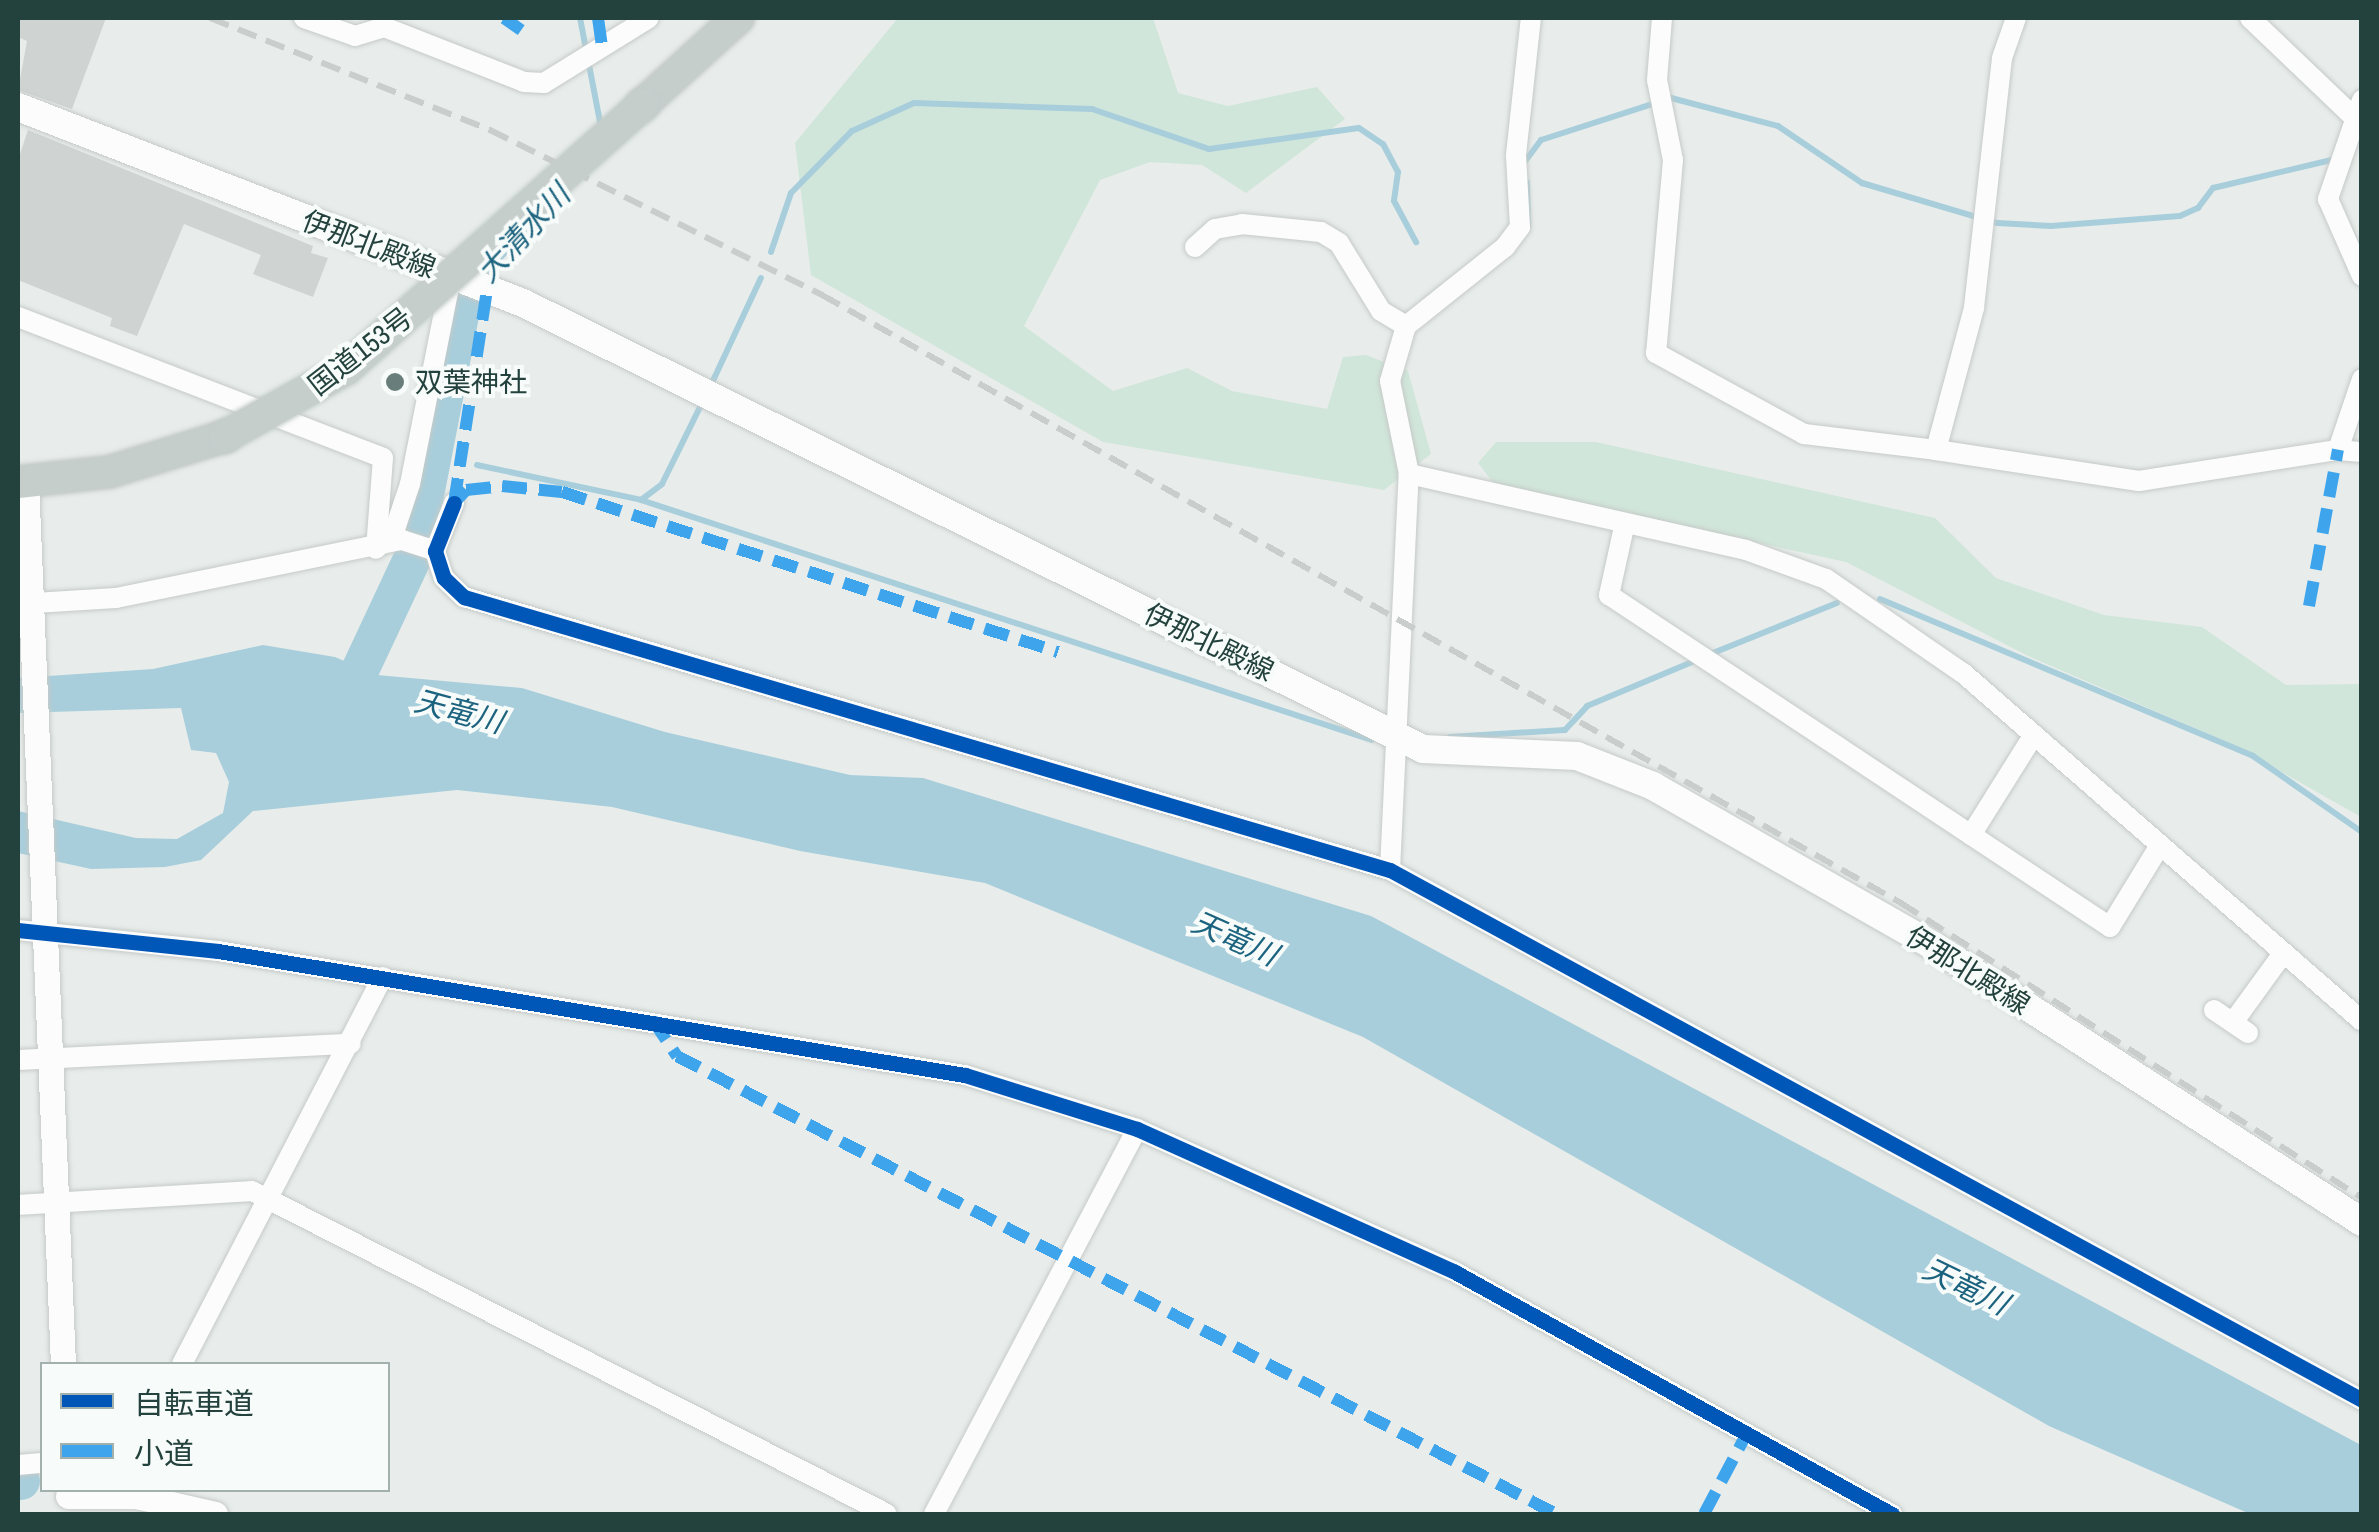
<!DOCTYPE html>
<html>
<head>
<meta charset="utf-8">
<style>
  body { margin:0 }
  #map { position:relative; width:2379px; height:1532px; overflow:hidden; background:#e8edeb; font-family:"Archivo Narrow","Noto Sans JP",sans-serif }
  div>[style] { position:absolute }
  .green>* { inset:0; background:#d1e6da }
  .water>* { inset:0; background:#a9cedb }
  .stream>* { height:6px; margin:-3px; padding:0 3px; transform-origin:3px; border-radius:3px; background:#a9cedb }
  .river>* { height:38px; margin:-19px; padding:0 19px; transform-origin:19px; border-radius:19px; background:#a9cedb }
  .building>* { inset:0; background:#cfd4d2 }
  .roads { filter:drop-shadow(0 0 2px #c5cac8) drop-shadow(0 0 2px #c5cac8) }
  .minor>* { height:20px; margin:-10px; padding:0 10px; transform-origin:10px; border-radius:10px; background:#fcfcfc }
  .tertiary>* { height:25px; margin:-12.5px; padding:0 12.5px; transform-origin:12.5px; border-radius:12.5px; background:#fcfcfc }
  .secondary>* { height:28px; margin:-14px; padding:0 14px; transform-origin:14px; border-radius:14px; background:#fcfcfc }
  .trunk>* { height:32px; margin:-16px; padding:0 16px; transform-origin:16px; border-radius:16px; background:#c6cecc }
  .rail>* { height:6px; margin-top:-3px; transform-origin:0; background:repeating-linear-gradient(90deg,#c9cdcc 0 20px,transparent 0 30px) }
  .bridges { filter:drop-shadow(0 0 2px #c3ccca) drop-shadow(0 0 2px #c3ccca) }
  .trunk-bridge>* { height:32px; margin:-16px; padding:0 16px; transform-origin:16px; border-radius:16px; background:#c6cecc }
  .quiet>* { height:12px; margin-top:-6px; transform-origin:0; background:repeating-linear-gradient(90deg,#3ea4ec 0 25px,transparent 0 37px) }
  .cycleway>* { height:15px; margin:-7.5px; padding:0 7.5px; transform-origin:7.5px; border-radius:7.5px; background:#0057b8 }
  .dots>* { width:28px; height:28px; translate:-50% -50%; box-sizing:border-box; border:5px solid #f7fbf9; border-radius:50% }
  span { translate:-50% -50%; white-space:nowrap; text-align:center; line-height:1.15; -webkit-text-stroke:8px #f7fbf9; paint-order:stroke }
  .street-label { font-size:28px; color:#24423d }
  .poi-label { font-size:28px; color:#24423d }
  .left { translate:0 -50%; text-align:left }
  .water-label { font-size:30px; color:#1c637f; font-style:italic }
  .frame { position:absolute; inset:0; border:20px solid #24423d; pointer-events:none }
  .legend { position:absolute; left:40px; top:1362px; width:350px; height:130px; box-sizing:border-box; background:#f7fbf9; border:2px solid #a3b1ae; margin:0; padding:12px 18px; list-style:none; font-size:30px; color:#24423d }
  .legend li { display:flex; align-items:center; gap:20px; height:50px }
  .legend b { width:50px; border:2px solid #a3b1ae }
</style>
</head>
<body>
<div id="map">
  <div class="green">
    <div style="clip-path:polygon(898px 18px,1153px 18px,1178px 93px,1228px 106px,1317px 87px,1345px 119px,1246px 193px,1202px 165px,1150px 162px,1100px 180px,1024px 326px,1113px 391px,1187px 368px,1232px 391px,1327px 409px,1343px 357px,1366px 355px,1408px 371px,1431px 454px,1384px 490px,1103px 442px,811px 275px,795px 143px)"></div>
    <div style="clip-path:polygon(1496px 442px,1596px 442px,1935px 518px,1996px 578px,2104px 615px,2202px 627px,2286px 685px,2361px 684px,2361px 817px,2236px 746px,2028px 656px,1846px 562px,1585px 505px,1513px 508px,1478px 463px)"></div>
  </div>
  <div class="water">
    <div style="clip-path:polygon(263px 645px,335px 657px,377px 675px,522px 688px,665px 732px,850px 775px,923px 778px,1371px 916px,2361px 1445px,2361px 1514px,2250px 1514px,2049px 1426px,1363px 1037px,985px 883px,800px 851px,612px 807px,457px 790px,253px 811px,201px 860px,165px 867px,91px 869px,18px 853px,18px 811px,136px 838px,177px 839px,223px 813px,229px 782px,216px 753px,191px 750px,181px 708px,18px 713px,18px 678px,153px 669px)"></div>
  </div>
  <div class="stream">
    <div style="left:580px;top:18px;width:111px;rotate:79.1deg"></div>
    <div style="left:1526px;top:160px;width:25px;rotate:-53deg"></div>
    <div style="left:1541px;top:140px;width:137px;rotate:-17.9deg"></div>
    <div style="left:1671px;top:98px;width:111px;rotate:14.7deg"></div>
    <div style="left:1778px;top:126px;width:102px;rotate:34.2deg"></div>
    <div style="left:1862px;top:183px;width:141px;rotate:16.5deg"></div>
    <div style="left:1997px;top:223px;width:54px;rotate:3.2deg"></div>
    <div style="left:2051px;top:226px;width:129px;rotate:-4.4deg"></div>
    <div style="left:2180px;top:216px;width:20px;rotate:-24deg"></div>
    <div style="left:2198px;top:208px;width:25px;rotate:-53deg"></div>
    <div style="left:2213px;top:188px;width:126px;rotate:-13.3deg"></div>
    <div style="left:1527px;top:182px;width:43px;rotate:88.7deg"></div>
    <div style="left:771px;top:252px;width:62px;rotate:-71.3deg"></div>
    <div style="left:791px;top:193px;width:87px;rotate:-45.5deg"></div>
    <div style="left:852px;top:131px;width:68px;rotate:-24.3deg"></div>
    <div style="left:914px;top:103px;width:178px;rotate:1.9deg"></div>
    <div style="left:1092px;top:109px;width:124px;rotate:18.9deg"></div>
    <div style="left:1209px;top:149px;width:151px;rotate:-8deg"></div>
    <div style="left:1359px;top:128px;width:29px;rotate:34deg"></div>
    <div style="left:1383px;top:144px;width:32px;rotate:62deg"></div>
    <div style="left:1398px;top:172px;width:29px;rotate:98deg"></div>
    <div style="left:1394px;top:201px;width:47px;rotate:61.8deg"></div>
    <div style="left:482px;top:277px;width:67px;rotate:-46.8deg"></div>
    <div style="left:711px;top:385px;width:118px;rotate:-65deg"></div>
    <div style="left:436px;top:457px;width:9px;rotate:13deg"></div>
    <div style="left:477px;top:465px;width:168px;rotate:12deg"></div>
    <div style="left:641px;top:500px;width:26px;rotate:-37deg"></div>
    <div style="left:662px;top:484px;width:93px;rotate:-63.7deg"></div>
    <div style="left:641px;top:500px;width:769px;rotate:18.18deg"></div>
    <div style="left:1880px;top:599px;width:405px;rotate:22.8deg"></div>
    <div style="left:2253px;top:756px;width:133px;rotate:34.9deg"></div>
    <div style="left:1708px;top:655px;width:139px;rotate:-22deg"></div>
    <div style="left:1450px;top:737px;width:115px;rotate:-3.5deg"></div>
    <div style="left:1565px;top:730px;width:33px;rotate:-47deg"></div>
    <div style="left:1587px;top:706px;width:119px;rotate:-22.7deg"></div>
  </div>
  <div class="river">
    <div style="left:354px;top:683px;width:139px;rotate:-64.9deg"></div>
    <div style="left:413px;top:557px;width:267px;rotate:-79deg"></div>
    <div style="left:18px;top:1481px;width:3px"></div>
  </div>
  <div class="building">
    <div style="clip-path:polygon(18px 18px,106px 18px,72px 109px,18px 90px,27px 41px,18px 37px)"></div>
    <div style="clip-path:polygon(28px 130px,313px 246px,311px 253px,328px 258px,313px 297px,253px 274px,261px 255px,184px 224px,137px 336px,110px 326px,112px 318px,18px 280px,18px 160px)"></div>
  </div>
  <div class="roads">
    <div class="minor">
      <div style="left:304px;top:18px;width:54px;rotate:19.4deg"></div>
      <div style="left:355px;top:36px;width:30px;rotate:-17deg"></div>
      <div style="left:384px;top:27px;width:150px;rotate:21.4deg"></div>
      <div style="left:524px;top:82px;width:20px;rotate:3deg"></div>
      <div style="left:544px;top:83px;width:123px;rotate:-31.8deg"></div>
      <div style="left:1662px;top:18px;width:62px;rotate:94.6deg"></div>
      <div style="left:1657px;top:80px;width:82px;rotate:78.7deg"></div>
      <div style="left:1673px;top:160px;width:194px;rotate:95deg"></div>
      <div style="left:1656px;top:353px;width:169px;rotate:28.7deg"></div>
      <div style="left:1804px;top:434px;width:133px;rotate:6.9deg"></div>
      <div style="left:2016px;top:18px;width:42px;rotate:109.3deg"></div>
      <div style="left:2002px;top:58px;width:252px;rotate:96.4deg"></div>
      <div style="left:1974px;top:308px;width:147px;rotate:105deg"></div>
      <div style="left:1936px;top:450px;width:205px;rotate:8.7deg"></div>
      <div style="left:2139px;top:481px;width:201px;rotate:-8.9deg"></div>
      <div style="left:2250px;top:18px;width:155px;rotate:43.7deg"></div>
      <div style="left:2362px;top:100px;width:105px;rotate:109deg"></div>
      <div style="left:2328px;top:199px;width:84px;rotate:66.2deg"></div>
      <div style="left:1195px;top:247px;width:27px;rotate:-42deg"></div>
      <div style="left:1215px;top:229px;width:27px;rotate:-10deg"></div>
      <div style="left:1242px;top:224px;width:79px;rotate:5.8deg"></div>
      <div style="left:1321px;top:232px;width:21px;rotate:31deg"></div>
      <div style="left:1339px;top:243px;width:80px;rotate:58.3deg"></div>
      <div style="left:1381px;top:311px;width:29px;rotate:31deg"></div>
      <div style="left:18px;top:317px;width:391px;rotate:21.1deg"></div>
      <div style="left:383px;top:458px;width:91px;rotate:94.4deg"></div>
      <div style="left:2362px;top:379px;width:75px;rotate:108.7deg"></div>
      <div style="left:2338px;top:450px;width:24px;rotate:5deg"></div>
      <div style="left:1409px;top:474px;width:345px;rotate:12.7deg"></div>
      <div style="left:1746px;top:550px;width:85px;rotate:19.9deg"></div>
      <div style="left:1826px;top:579px;width:166px;rotate:34.5deg"></div>
      <div style="left:1963px;top:673px;width:529px;rotate:41.09deg"></div>
      <div style="left:454px;top:503px;width:52px;rotate:111.6deg"></div>
      <div style="left:435px;top:551px;width:28px;rotate:72deg"></div>
      <div style="left:444px;top:578px;width:28px;rotate:44deg"></div>
      <div style="left:464px;top:597px;width:965px;rotate:16.43deg"></div>
      <div style="left:1390px;top:870px;width:1107px;rotate:28.6deg"></div>
      <div style="left:1624px;top:527px;width:70px;rotate:102.4deg"></div>
      <div style="left:1609px;top:595px;width:601px;rotate:33.53deg"></div>
      <div style="left:2110px;top:927px;width:90px;rotate:-58.6deg"></div>
      <div style="left:378px;top:547px;width:25px;rotate:-47deg"></div>
      <div style="left:395px;top:529px;width:47px;rotate:-71.6deg"></div>
      <div style="left:410px;top:484px;width:211px;rotate:-78.8deg"></div>
      <div style="left:18px;top:604px;width:98px;rotate:-3.5deg"></div>
      <div style="left:116px;top:598px;width:292px;rotate:-11.5deg"></div>
      <div style="left:402px;top:540px;width:35px;rotate:18deg"></div>
      <div style="left:1971px;top:835px;width:117px;rotate:-57.9deg"></div>
      <div style="left:1390px;top:870px;width:396px;rotate:-87.3deg"></div>
      <div style="left:1409px;top:474px;width:95px;rotate:-101.5deg"></div>
      <div style="left:1390px;top:381px;width:57px;rotate:-73.8deg"></div>
      <div style="left:1406px;top:326px;width:127px;rotate:-38.6deg"></div>
      <div style="left:1505px;top:247px;width:25px;rotate:-53deg"></div>
      <div style="left:1520px;top:227px;width:72px;rotate:-93.2deg"></div>
      <div style="left:1516px;top:155px;width:138px;rotate:-83.8deg"></div>
      <div style="left:18px;top:930px;width:201px;rotate:6deg"></div>
      <div style="left:218px;top:951px;width:757px;rotate:9.43deg"></div>
      <div style="left:965px;top:1075px;width:180px;rotate:17.4deg"></div>
      <div style="left:1137px;top:1129px;width:349px;rotate:24.2deg"></div>
      <div style="left:1455px;top:1272px;width:500px;rotate:29deg"></div>
      <div style="left:2214px;top:1010px;width:41px;rotate:34.1deg"></div>
      <div style="left:2234px;top:1021px;width:82px;rotate:-54deg"></div>
      <div style="left:18px;top:1060px;width:333px;rotate:-2.8deg"></div>
      <div style="left:18px;top:1205px;width:234px;rotate:-3.4deg"></div>
      <div style="left:252px;top:1191px;width:712px;rotate:26.96deg"></div>
      <div style="left:182px;top:1364px;width:436px;rotate:-62.6deg"></div>
      <div style="left:18px;top:1465px;width:24px;rotate:-5deg"></div>
      <div style="left:934px;top:1514px;width:435px;rotate:-62.2deg"></div>
    </div>
    <div class="tertiary">
      <div style="left:26px;top:482px;width:883px;rotate:87.6deg"></div>
      <div style="left:68px;top:1496px;width:68px"></div>
      <div style="left:136px;top:1496px;width:81px;rotate:12.8deg"></div>
    </div>
    <div class="secondary">
      <div style="left:18px;top:107px;width:542px;rotate:21.21deg"></div>
      <div style="left:523px;top:303px;width:1004px;rotate:26.36deg"></div>
      <div style="left:1423px;top:749px;width:154px;rotate:2.6deg"></div>
      <div style="left:1577px;top:756px;width:82px;rotate:21.5deg"></div>
      <div style="left:1653px;top:786px;width:325px;rotate:29.7deg"></div>
      <div style="left:1935px;top:947px;width:508px;rotate:32.78deg"></div>
    </div>
    <div class="trunk">
      <div style="left:642px;top:105px;width:130px;rotate:-42.2deg"></div>
      <div style="left:18px;top:482px;width:92px;rotate:-6.3deg"></div>
      <div style="left:109px;top:472px;width:122px;rotate:-17.1deg"></div>
    </div>
  </div>
  <div class="rail">
    <div style="left:210px;top:18px;width:302px;rotate:21.8deg"></div>
    <div style="left:490px;top:130px;width:371px;rotate:26.4deg"></div>
    <div style="left:822px;top:295px;width:1239px;rotate:29.4deg"></div>
    <div style="left:1901px;top:903px;width:547px;rotate:32.62deg"></div>
  </div>
  <div class="bridges">
    <div class="trunk-bridge">
      <div style="left:226px;top:436px;width:137px;rotate:-29.2deg"></div>
      <div style="left:346px;top:369px;width:397px;rotate:-41.7deg"></div>
    </div>
  </div>
  <div class="quiet">
    <div style="left:504px;top:18px;width:21px;rotate:35deg"></div>
    <div style="left:598px;top:18px;width:29px;rotate:82deg"></div>
    <div style="left:454px;top:503px;width:18px;rotate:-47deg"></div>
    <div style="left:466px;top:490px;width:36px;rotate:-6deg"></div>
    <div style="left:502px;top:486px;width:60px;rotate:5.7deg"></div>
    <div style="left:562px;top:492px;width:521px;rotate:17.88deg"></div>
    <div style="left:454px;top:503px;width:217px;rotate:-81.2deg"></div>
    <div style="left:2309px;top:606px;width:159px;rotate:-79.5deg"></div>
    <div style="left:652px;top:1019px;width:45px;rotate:56deg"></div>
    <div style="left:677px;top:1056px;width:991px;rotate:27.52deg"></div>
    <div style="left:1704px;top:1514px;width:92px;rotate:-62deg"></div>
  </div>
  <div class="cycleway">
    <div style="left:454px;top:503px;width:52px;rotate:111.6deg"></div>
    <div style="left:435px;top:551px;width:28px;rotate:72deg"></div>
    <div style="left:444px;top:578px;width:28px;rotate:44deg"></div>
    <div style="left:464px;top:597px;width:965px;rotate:16.43deg"></div>
    <div style="left:1390px;top:870px;width:1107px;rotate:28.6deg"></div>
    <div style="left:18px;top:930px;width:201px;rotate:6deg"></div>
    <div style="left:218px;top:951px;width:757px;rotate:9.43deg"></div>
    <div style="left:965px;top:1075px;width:180px;rotate:17.4deg"></div>
    <div style="left:1137px;top:1129px;width:349px;rotate:24.2deg"></div>
    <div style="left:1455px;top:1272px;width:500px;rotate:29deg"></div>
  </div>
  <div class="dots">
    <div style="left:395px;top:382px;background:#697e7a"></div>
  </div>
  <div class="street-label">
    <span style="left:369px;top:244px;rotate:21deg">伊那北殿線</span>
    <span style="left:360px;top:351px;rotate:-38deg">国道153号</span>
    <span style="left:1209px;top:642px;rotate:26deg">伊那北殿線</span>
    <span style="left:1968px;top:970px;rotate:32deg">伊那北殿線</span>
  </div>
  <div class="poi-label">
    <span class="left" style="left:415px;top:382px">双葉神社</span>
  </div>
  <div class="water-label">
    <span style="left:523px;top:233px;rotate:-47deg">大清水川</span>
    <span style="left:459px;top:711px;rotate:15deg">天竜川</span>
    <span style="left:1235px;top:938px;rotate:24deg">天竜川</span>
    <span style="left:1966px;top:1286px;rotate:26deg">天竜川</span>
  </div>
  <div class="frame"></div>
  <ul class="legend">
  <li><b style="height:12px;background:#0057b8"></b>自転車道</li>
  <li><b style="height:12px;background:#3ea4ec"></b>小道</li>
  </ul>
</div>
</body>
</html>
